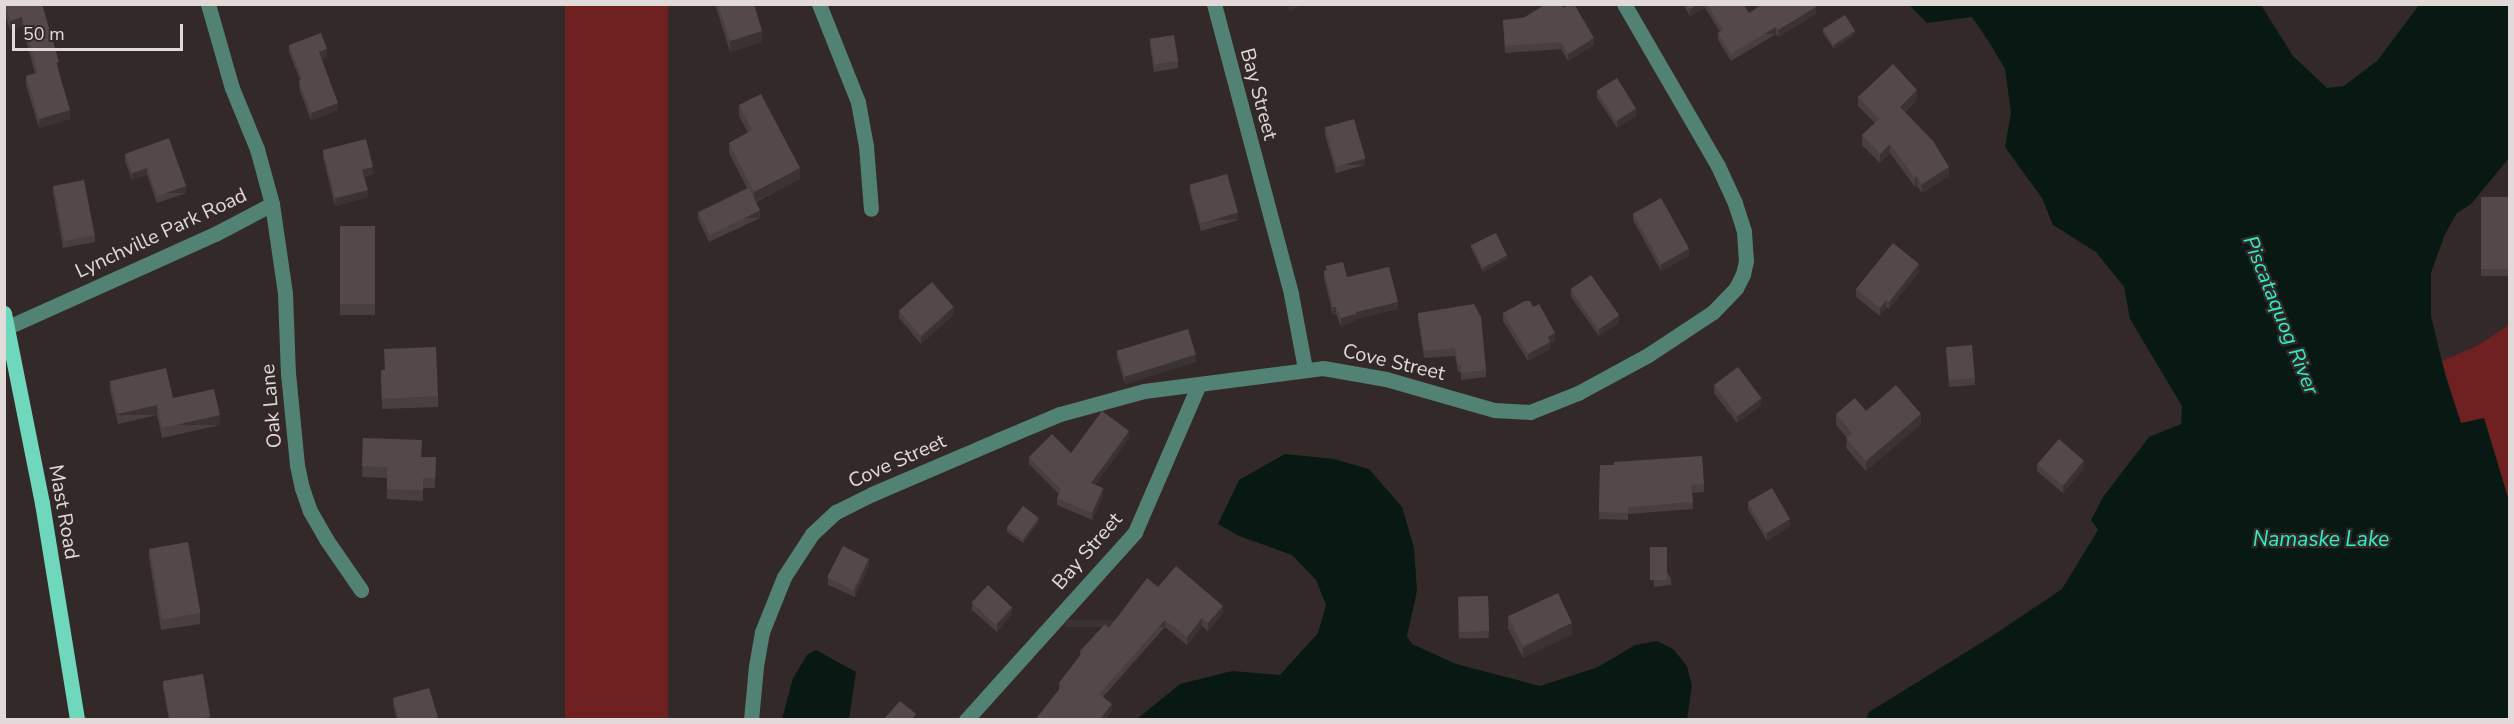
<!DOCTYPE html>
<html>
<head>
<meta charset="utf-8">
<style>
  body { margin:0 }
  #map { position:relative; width:2514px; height:724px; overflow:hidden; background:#332928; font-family:"Nunito Sans",sans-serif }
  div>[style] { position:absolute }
  .green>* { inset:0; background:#6f2021; transform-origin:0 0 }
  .water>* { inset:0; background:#081914 }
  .minor>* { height:15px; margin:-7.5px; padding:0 7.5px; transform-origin:7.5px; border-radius:7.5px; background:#528274 }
  .major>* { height:15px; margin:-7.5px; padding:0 7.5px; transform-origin:7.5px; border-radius:7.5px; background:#6fd8bc }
  .wall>* { inset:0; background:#483f3e; transform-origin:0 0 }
  .shaded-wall>* { inset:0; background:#3b3332; transform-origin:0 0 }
  .building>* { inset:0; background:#544948; transform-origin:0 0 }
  span { translate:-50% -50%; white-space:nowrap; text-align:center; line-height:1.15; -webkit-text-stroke:4.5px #332928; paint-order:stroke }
  .street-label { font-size:20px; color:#e1dad9 }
  .water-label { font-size:21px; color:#2df0c7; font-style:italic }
  .frame { position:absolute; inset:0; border:6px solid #e1dad9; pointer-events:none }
  .scale { position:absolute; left:12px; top:24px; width:171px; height:27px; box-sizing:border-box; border:3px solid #e1dad9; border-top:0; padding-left:8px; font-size:18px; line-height:21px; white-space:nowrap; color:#e1dad9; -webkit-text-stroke:4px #332928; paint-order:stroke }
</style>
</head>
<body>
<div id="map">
  <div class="green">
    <div style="left:565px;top:5px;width:103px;height:714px"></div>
    <div style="clip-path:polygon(2509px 325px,2509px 501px,2484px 418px,2461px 424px,2442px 361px,2477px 346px)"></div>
  </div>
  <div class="water">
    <div style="clip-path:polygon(1909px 5px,2261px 5px,2293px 56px,2327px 88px,2344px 86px,2377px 61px,2419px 5px,2509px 5px,2509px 158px,2471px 204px,2457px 213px,2445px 234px,2431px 273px,2431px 316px,2446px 378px,2461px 423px,2484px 418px,2509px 501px,2509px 719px,1866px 719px,1869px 712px,1989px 638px,2062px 589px,2098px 530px,2091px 520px,2103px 497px,2149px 437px,2181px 424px,2182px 406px,2130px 319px,2124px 287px,2096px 252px,2053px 225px,2042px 198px,2005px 147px,2011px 113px,2005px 69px,1989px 42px,1972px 17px,1927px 23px)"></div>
    <div style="clip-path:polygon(1285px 454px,1334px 459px,1369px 469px,1402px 507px,1414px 548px,1417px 591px,1407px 636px,1412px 644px,1456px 664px,1540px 686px,1598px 667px,1635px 645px,1657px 641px,1673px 649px,1687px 666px,1692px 686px,1687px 719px,1137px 719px,1180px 684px,1232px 671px,1280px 675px,1318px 633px,1326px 605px,1316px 580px,1292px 555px,1239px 536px,1218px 524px,1239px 480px)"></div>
    <div style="clip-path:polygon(816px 650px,856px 672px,849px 719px,782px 719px,793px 678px,807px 655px)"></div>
  </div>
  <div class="minor">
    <div style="left:208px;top:4px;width:87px;rotate:74.1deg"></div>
    <div style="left:232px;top:88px;width:66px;rotate:67.7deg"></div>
    <div style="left:257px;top:149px;width:57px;rotate:74.7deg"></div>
    <div style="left:272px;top:204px;width:90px;rotate:81.7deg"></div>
    <div style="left:285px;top:293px;width:80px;rotate:87.9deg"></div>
    <div style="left:288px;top:373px;width:92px;rotate:84.4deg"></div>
    <div style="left:297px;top:465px;width:24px;rotate:78deg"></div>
    <div style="left:302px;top:488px;width:24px;rotate:71deg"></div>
    <div style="left:310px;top:511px;width:32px;rotate:60deg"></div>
    <div style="left:326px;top:539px;width:62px;rotate:55.5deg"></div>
    <div style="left:819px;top:4px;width:105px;rotate:68.3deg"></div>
    <div style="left:858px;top:102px;width:45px;rotate:79.7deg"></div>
    <div style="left:866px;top:146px;width:63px;rotate:85.5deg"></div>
    <div style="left:1214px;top:4px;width:300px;rotate:75.1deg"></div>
    <div style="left:1291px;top:294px;width:76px;rotate:79.4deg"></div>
    <div style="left:8px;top:327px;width:227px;rotate:-24.2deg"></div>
    <div style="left:215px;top:234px;width:64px;rotate:-27.8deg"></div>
    <div style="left:751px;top:720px;width:54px;rotate:-84.7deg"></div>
    <div style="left:756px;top:666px;width:35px;rotate:-80deg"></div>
    <div style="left:762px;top:632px;width:59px;rotate:-68.2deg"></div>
    <div style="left:784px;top:577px;width:51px;rotate:-56.9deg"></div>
    <div style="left:812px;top:534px;width:33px;rotate:-43deg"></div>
    <div style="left:836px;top:512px;width:40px;rotate:-26.6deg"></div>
    <div style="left:872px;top:494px;width:137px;rotate:-23.2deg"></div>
    <div style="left:998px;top:440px;width:67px;rotate:-22.8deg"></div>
    <div style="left:1060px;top:414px;width:87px;rotate:-15.3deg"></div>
    <div style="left:1144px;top:391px;width:180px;rotate:-7.3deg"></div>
    <div style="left:1323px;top:368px;width:64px;rotate:9.9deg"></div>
    <div style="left:1386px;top:379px;width:112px;rotate:16deg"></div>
    <div style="left:1494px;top:410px;width:36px;rotate:3deg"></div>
    <div style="left:1530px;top:412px;width:52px;rotate:-21.6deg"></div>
    <div style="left:1578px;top:393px;width:80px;rotate:-28.5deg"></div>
    <div style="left:1648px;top:355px;width:78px;rotate:-33.5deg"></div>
    <div style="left:1713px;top:312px;width:33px;rotate:-46deg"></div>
    <div style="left:1736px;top:288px;width:16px;rotate:-63deg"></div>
    <div style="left:1743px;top:274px;width:13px;rotate:-77deg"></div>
    <div style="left:1746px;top:261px;width:30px;rotate:-94deg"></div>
    <div style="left:1744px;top:231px;width:29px;rotate:-108deg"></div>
    <div style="left:1735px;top:203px;width:41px;rotate:-114.7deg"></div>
    <div style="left:1718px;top:166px;width:187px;rotate:-120.1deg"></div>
    <div style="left:966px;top:720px;width:253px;rotate:-48deg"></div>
    <div style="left:1135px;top:532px;width:161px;rotate:-66.6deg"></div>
  </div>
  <div class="major">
    <div style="left:4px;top:313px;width:194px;rotate:78.7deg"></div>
    <div style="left:42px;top:503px;width:220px;rotate:80.8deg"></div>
  </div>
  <div class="wall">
    <div style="clip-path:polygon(4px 4px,42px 4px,59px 71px,70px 119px,39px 128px,26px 85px,26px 76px,35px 73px,22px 26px,10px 30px,4px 12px)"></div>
    <div style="clip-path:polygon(715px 4px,754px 4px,762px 42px,730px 52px)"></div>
    <div style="clip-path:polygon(1683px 4px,1743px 4px,1749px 13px,1816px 14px,1778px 37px,1776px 34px,1731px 61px,1718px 40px,1718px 33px,1720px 32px,1705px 8px,1690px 16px)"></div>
    <div style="clip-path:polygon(1563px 8px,1594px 45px,1568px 61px,1561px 49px,1505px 53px,1503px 20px,1523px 18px)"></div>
    <div style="clip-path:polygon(1823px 29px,1855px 34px,1834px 49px,1823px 33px)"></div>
    <div style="clip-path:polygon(1150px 38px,1178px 61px,1178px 68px,1154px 72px,1150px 46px)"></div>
    <div style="clip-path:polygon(289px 45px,327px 57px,321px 59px,338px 110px,311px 121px,299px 88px,299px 81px,300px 80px,289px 52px)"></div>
    <div style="clip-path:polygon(1597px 91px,1636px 116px,1617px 128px,1597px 98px)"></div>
    <div style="clip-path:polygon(1858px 97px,1917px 99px,1905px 112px,1949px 176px,1922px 193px,1917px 186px,1915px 187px,1890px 153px,1880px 163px,1862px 145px,1862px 135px,1875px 123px,1858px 106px)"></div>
    <div style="clip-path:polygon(739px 105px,800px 179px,756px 202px,760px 218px,709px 242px,698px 219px,698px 212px,747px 188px,729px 153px,729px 143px,748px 133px,739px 116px)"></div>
    <div style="clip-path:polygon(1325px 127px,1365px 165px,1336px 173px,1325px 135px)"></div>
    <div style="clip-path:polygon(323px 150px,373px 174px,364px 177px,368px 197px,335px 206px,323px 157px)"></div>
    <div style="clip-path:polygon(125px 154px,186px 193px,157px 203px,147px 175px,132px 180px,125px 161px)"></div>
    <div style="clip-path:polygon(53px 185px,95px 235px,95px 242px,63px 248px,53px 192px)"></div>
    <div style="clip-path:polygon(1190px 185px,1238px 220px,1201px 231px,1190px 192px)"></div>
    <div style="left:2481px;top:197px;width:28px;height:79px"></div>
    <div style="clip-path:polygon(1633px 213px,1689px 256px,1661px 271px,1633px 220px)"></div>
    <div style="left:340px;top:226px;width:35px;height:89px"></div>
    <div style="clip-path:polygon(1471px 244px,1507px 259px,1483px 272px,1471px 248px)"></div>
    <div style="clip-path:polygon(1326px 266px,1347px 277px,1398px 309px,1356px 319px,1356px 321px,1341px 326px,1336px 314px,1333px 315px,1324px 278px,1324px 271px,1326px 271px)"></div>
    <div style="clip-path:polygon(1919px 272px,1889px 309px,1886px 307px,1880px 316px,1856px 297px,1856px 289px)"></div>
    <div style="clip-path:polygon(1571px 290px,1619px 322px,1599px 336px,1571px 297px)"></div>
    <div style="clip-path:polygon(899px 311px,954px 314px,921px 344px,899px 318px)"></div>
    <div style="clip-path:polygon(1418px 313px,1486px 370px,1486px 377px,1461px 380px,1461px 372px,1458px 372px,1455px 356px,1424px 358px,1418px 320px)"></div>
    <div style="clip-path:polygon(1503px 313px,1555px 341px,1550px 343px,1550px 349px,1528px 361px,1503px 321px)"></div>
    <div style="clip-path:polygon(1946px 347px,1975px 378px,1975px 385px,1949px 387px)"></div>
    <div style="clip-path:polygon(1117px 350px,1196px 362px,1125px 384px,1117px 357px)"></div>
    <div style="clip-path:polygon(381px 370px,438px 396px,438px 407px,382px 409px)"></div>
    <div style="clip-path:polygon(110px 381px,173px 398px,220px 425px,162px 438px,157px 415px,118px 424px,110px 391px)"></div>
    <div style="clip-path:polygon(1714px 385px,1761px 405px,1737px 423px,1714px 393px)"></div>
    <div style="clip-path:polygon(1866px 411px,1921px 424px,1866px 471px,1846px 448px,1847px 438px,1836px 425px,1836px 414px)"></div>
    <div style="clip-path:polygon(363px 438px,422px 457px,436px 457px,435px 488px,423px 488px,423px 501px,387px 499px,387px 478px,362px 477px)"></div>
    <div style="clip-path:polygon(1129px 438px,1095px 485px,1103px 496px,1092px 520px,1057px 505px,1057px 498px,1059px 494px,1029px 464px,1029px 457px,1071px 453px)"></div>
    <div style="clip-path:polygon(2037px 464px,2084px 468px,2063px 493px,2037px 471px)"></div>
    <div style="clip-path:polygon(1600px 465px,1704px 484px,1704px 492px,1692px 493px,1693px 509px,1628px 514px,1628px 520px,1599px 519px)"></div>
    <div style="clip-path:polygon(1748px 502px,1790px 526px,1767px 541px,1748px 509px)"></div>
    <div style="clip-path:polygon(1039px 522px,1023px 543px,1007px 532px,1007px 528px)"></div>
    <div style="clip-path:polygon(1650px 547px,1671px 578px,1671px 585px,1654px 587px)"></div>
    <div style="clip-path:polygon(149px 548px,200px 613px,200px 624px,161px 630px,149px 558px)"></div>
    <div style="clip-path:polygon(869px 566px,855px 597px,828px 585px,828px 578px)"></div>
    <div style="clip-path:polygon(1158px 587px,1223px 613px,1208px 631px,1202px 626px,1187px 645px,1165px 627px,1103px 697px,1112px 711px,1105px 720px,1035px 720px,1059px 690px,1059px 683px,1080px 656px,1080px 651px)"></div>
    <div style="left:1488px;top:596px;width:42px;height:30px;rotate:89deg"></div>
    <div style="clip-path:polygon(972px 603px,1012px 614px,997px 632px,972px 610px)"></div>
    <div style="clip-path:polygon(1508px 617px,1572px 634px,1523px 658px,1508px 628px)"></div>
    <div style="clip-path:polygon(163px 681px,210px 716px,210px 720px,169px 720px,163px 688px)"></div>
    <div style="clip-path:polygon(393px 698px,438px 720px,397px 720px,393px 705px)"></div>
  </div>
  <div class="shaded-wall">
    <div style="clip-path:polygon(1289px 4px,1305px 4px,1289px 11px)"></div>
    <div style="clip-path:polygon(1698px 4px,1705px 4px,1705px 8px,1690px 16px,1690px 9px)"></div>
    <div style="clip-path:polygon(1816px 7px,1816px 14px,1778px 37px,1778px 30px)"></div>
    <div style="clip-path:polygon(22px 17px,22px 26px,10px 30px,10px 21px)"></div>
    <div style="left:1776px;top:27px;width:7px;height:52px;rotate:90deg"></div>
    <div style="clip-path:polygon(762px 31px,762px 42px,730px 52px,730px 41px)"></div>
    <div style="clip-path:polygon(1855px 31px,1855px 34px,1834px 49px,1834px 45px)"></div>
    <div style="clip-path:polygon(1594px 38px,1594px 45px,1568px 61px,1568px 54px)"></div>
    <div style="clip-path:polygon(327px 49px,327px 57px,319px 60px,319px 52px)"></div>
    <div style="clip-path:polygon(1917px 90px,1917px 99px,1900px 116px,1900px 107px)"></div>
    <div style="clip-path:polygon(338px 103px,338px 110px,311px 121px,311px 113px)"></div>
    <div style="clip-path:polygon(1636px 108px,1636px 116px,1617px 128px,1617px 121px)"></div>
    <div style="clip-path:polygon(70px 110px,70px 119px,39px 128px,39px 119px)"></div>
    <div style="clip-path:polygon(1890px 144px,1890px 153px,1880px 163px,1880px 154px)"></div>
    <div style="left:1365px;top:158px;width:7px;height:30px;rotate:90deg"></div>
    <div style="clip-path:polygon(373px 167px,373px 174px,362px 177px,362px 170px)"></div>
    <div style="clip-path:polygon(1949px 167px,1949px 176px,1922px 193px,1922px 184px)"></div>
    <div style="clip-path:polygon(147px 168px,147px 175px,132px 180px,132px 173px)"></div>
    <div style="clip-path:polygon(800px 168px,800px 179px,754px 202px,754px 192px)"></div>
    <div style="clip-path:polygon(1917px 176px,1917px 186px,1915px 187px,1915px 178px)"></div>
    <div style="left:186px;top:186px;width:7px;height:31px;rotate:90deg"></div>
    <div style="clip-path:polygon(368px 190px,368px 197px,335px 206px,335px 198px)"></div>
    <div style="left:760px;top:211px;width:7px;height:56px;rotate:90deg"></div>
    <div style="left:1238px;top:212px;width:8px;height:39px;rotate:90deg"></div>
    <div style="clip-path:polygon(1689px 249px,1689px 256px,1661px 271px,1661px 264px)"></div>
    <div style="clip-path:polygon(1507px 256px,1507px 259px,1483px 272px,1483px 268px)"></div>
    <div style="clip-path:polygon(1919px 264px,1919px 272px,1889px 309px,1889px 302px)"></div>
    <div style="clip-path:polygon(1886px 300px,1886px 307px,1880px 316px,1880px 308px)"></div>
    <div style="clip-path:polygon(1398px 302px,1398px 309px,1356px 319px,1356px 321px,1341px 326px,1341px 318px,1356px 312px)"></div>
    <div style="clip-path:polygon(954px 307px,954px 314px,921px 344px,921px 337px)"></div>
    <div style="left:1333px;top:307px;width:3px;height:8px"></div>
    <div style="clip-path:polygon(1619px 315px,1619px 322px,1599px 336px,1599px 329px)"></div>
    <div style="clip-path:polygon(1555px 333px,1555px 341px,1550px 343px,1550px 349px,1528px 361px,1528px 354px,1548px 337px)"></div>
    <div style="clip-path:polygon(1196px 355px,1196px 362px,1125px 384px,1125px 376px)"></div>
    <div style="clip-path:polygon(1761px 398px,1761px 405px,1737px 423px,1737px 416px)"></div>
    <div style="left:157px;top:405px;width:10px;height:40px;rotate:90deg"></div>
    <div style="clip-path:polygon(1921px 414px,1921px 424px,1866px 471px,1866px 461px)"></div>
    <div style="left:220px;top:415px;width:10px;height:59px;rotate:90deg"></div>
    <div style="clip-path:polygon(1129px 431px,1129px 438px,1091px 490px,1091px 483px)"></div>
    <div style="clip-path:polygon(2084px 461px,2084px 468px,2063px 493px,2063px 486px)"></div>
    <div style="clip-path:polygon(1103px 488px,1103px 496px,1092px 520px,1092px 513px)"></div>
    <div style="clip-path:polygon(1039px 518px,1039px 522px,1023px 543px,1023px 540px)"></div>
    <div style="clip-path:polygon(1790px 519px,1790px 526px,1767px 541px,1767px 533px)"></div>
    <div style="clip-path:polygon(869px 559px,869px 566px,855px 597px,855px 590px)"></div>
    <div style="clip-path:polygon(1223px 606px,1223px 613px,1208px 631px,1208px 623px)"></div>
    <div style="clip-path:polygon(1012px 607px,1012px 614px,997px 632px,997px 624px)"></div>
    <div style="clip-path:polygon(1202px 618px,1202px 626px,1187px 645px,1187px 637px)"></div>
    <div style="left:1165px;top:620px;width:7px;height:99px;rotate:90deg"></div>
    <div style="clip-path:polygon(1572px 623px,1572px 634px,1523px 658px,1523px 648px)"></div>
    <div style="clip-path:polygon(1112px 704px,1112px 711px,1105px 720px,1099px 720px)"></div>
  </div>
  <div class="building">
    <div style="clip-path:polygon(5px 4px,42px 4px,59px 62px,56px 63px,70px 110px,39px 119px,26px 76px,38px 73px,22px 17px,10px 21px)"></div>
    <div style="clip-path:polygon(718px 4px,754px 4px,762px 31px,730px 41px)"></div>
    <div style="clip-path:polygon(1546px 4px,1561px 4px,1563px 8px,1570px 4px,1574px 4px,1594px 38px,1568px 54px,1561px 42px,1505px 46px,1503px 20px,1523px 18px)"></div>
    <div style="clip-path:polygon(1687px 4px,1698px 4px,1690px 9px)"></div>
    <div style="clip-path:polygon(1707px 4px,1743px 4px,1749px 13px,1763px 4px,1814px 4px,1816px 7px,1778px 30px,1776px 27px,1731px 54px,1718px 33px,1723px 30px)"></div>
    <div style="left:1845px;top:15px;width:19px;height:26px;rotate:58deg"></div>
    <div style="clip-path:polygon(321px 33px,327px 49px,319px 52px,338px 103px,311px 113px,299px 81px,302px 79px,289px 45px)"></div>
    <div style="left:1174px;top:35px;width:26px;height:24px;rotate:81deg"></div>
    <div style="clip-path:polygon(1893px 64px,1917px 90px,1900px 107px,1933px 141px,1949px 167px,1922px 184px,1917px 176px,1915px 178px,1890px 144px,1880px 154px,1862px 135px,1879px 119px,1858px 97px)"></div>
    <div style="left:1617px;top:78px;width:36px;height:24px;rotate:58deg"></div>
    <div style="clip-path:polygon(761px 94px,800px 168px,754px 192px,729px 143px,752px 130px,739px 105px)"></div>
    <div style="left:1354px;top:119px;width:41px;height:30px;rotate:74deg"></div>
    <div style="clip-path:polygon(169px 138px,186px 186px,157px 196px,147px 168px,132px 173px,125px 154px)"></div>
    <div style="clip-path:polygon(366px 139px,373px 167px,362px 170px,368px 190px,335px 198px,323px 150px)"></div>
    <div style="left:1227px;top:174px;width:40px;height:39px;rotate:74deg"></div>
    <div style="left:84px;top:180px;width:56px;height:31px;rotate:79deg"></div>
    <div style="left:749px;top:188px;width:25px;height:56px;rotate:64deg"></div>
    <div style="left:2481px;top:197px;width:28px;height:72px"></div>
    <div style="left:1661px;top:198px;width:58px;height:32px;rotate:61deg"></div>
    <div style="left:340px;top:226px;width:35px;height:78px"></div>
    <div style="left:1496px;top:233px;width:25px;height:27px;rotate:64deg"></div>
    <div style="clip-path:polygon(1893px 243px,1919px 264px,1889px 302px,1886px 300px,1880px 308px,1856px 289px)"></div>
    <div style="clip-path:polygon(1343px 262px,1347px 277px,1389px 267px,1398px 302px,1356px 312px,1356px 314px,1341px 318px,1336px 307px,1333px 307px,1324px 271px,1328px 270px,1326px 266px)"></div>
    <div style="left:1591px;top:275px;width:49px;height:25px;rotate:55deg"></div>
    <div style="left:932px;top:282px;width:33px;height:44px;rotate:49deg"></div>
    <div style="clip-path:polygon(1525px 301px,1530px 301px,1533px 307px,1539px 304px,1555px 333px,1548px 337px,1550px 342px,1528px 354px,1503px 313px)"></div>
    <div style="clip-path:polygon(1474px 304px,1481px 317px,1486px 370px,1461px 373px,1461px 365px,1458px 365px,1455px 348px,1424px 351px,1418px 313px)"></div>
    <div style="left:1188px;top:329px;width:27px;height:74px;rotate:73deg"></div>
    <div style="left:1972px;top:345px;width:33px;height:26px;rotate:85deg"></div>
    <div style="clip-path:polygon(436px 347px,438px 396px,382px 399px,381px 370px,385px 370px,384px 349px)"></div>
    <div style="left:1738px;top:367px;width:39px;height:30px;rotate:53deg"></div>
    <div style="clip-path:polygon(166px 368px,173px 398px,214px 389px,220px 415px,162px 428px,157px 405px,118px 414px,110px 381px)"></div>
    <div style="clip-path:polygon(1896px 385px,1921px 414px,1866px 461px,1846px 438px,1852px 433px,1836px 414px,1855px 398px,1866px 411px)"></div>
    <div style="clip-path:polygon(1102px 411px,1129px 431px,1091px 483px,1103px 488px,1092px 513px,1057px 498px,1061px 489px,1029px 457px,1052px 434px,1071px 453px)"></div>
    <div style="clip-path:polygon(363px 438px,422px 440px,421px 457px,436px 457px,435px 478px,423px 478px,423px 490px,387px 489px,387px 467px,362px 466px)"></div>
    <div style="left:2059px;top:439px;width:33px;height:33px;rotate:41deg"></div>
    <div style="clip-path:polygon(1702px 456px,1704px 484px,1691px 485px,1693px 502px,1628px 507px,1628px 513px,1599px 512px,1600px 465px,1614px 465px,1614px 462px)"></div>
    <div style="left:1772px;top:488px;width:36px;height:28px;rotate:60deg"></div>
    <div style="left:1023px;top:506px;width:20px;height:27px;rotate:37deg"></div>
    <div style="left:188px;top:542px;width:72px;height:39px;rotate:80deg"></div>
    <div style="left:843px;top:546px;width:29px;height:35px;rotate:27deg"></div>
    <div style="left:1650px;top:547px;width:17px;height:33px"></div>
    <div style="clip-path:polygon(1176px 566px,1223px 606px,1208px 623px,1202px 618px,1187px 637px,1165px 620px,1099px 694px,1112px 704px,1099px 720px,1092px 720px,1090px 717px,1088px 720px,1035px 720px,1062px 686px,1059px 683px,1082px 653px,1080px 651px,1105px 624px,1109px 628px,1147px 578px,1158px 587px)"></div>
    <div style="left:988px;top:585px;width:33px;height:24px;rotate:43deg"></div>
    <div style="left:1558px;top:593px;width:33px;height:55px;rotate:65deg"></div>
    <div style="left:1488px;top:596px;width:35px;height:30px;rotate:88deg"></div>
    <div style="clip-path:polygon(203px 674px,210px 716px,191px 720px,170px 720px,163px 681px)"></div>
    <div style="clip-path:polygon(429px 688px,438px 717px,430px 720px,399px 720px,393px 698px)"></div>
    <div style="clip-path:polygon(900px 701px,916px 714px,911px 720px,883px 720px)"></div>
  </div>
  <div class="street-label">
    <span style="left:1259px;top:94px;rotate:75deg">Bay Street</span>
    <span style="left:161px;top:233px;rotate:-25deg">Lynchville Park Road</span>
    <span style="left:1394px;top:362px;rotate:13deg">Cove Street</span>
    <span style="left:271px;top:406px;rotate:-95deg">Oak Lane</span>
    <span style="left:897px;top:461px;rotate:-24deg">Cove Street</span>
    <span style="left:64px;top:512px;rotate:80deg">Mast Road</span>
    <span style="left:1087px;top:551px;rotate:-49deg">Bay Street</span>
  </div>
  <div class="water-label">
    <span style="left:2281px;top:315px;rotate:68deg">Piscataquog River</span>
    <span style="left:2321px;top:539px">Namaske Lake</span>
  </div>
  <div class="frame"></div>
  <div class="scale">50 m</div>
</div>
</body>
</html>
